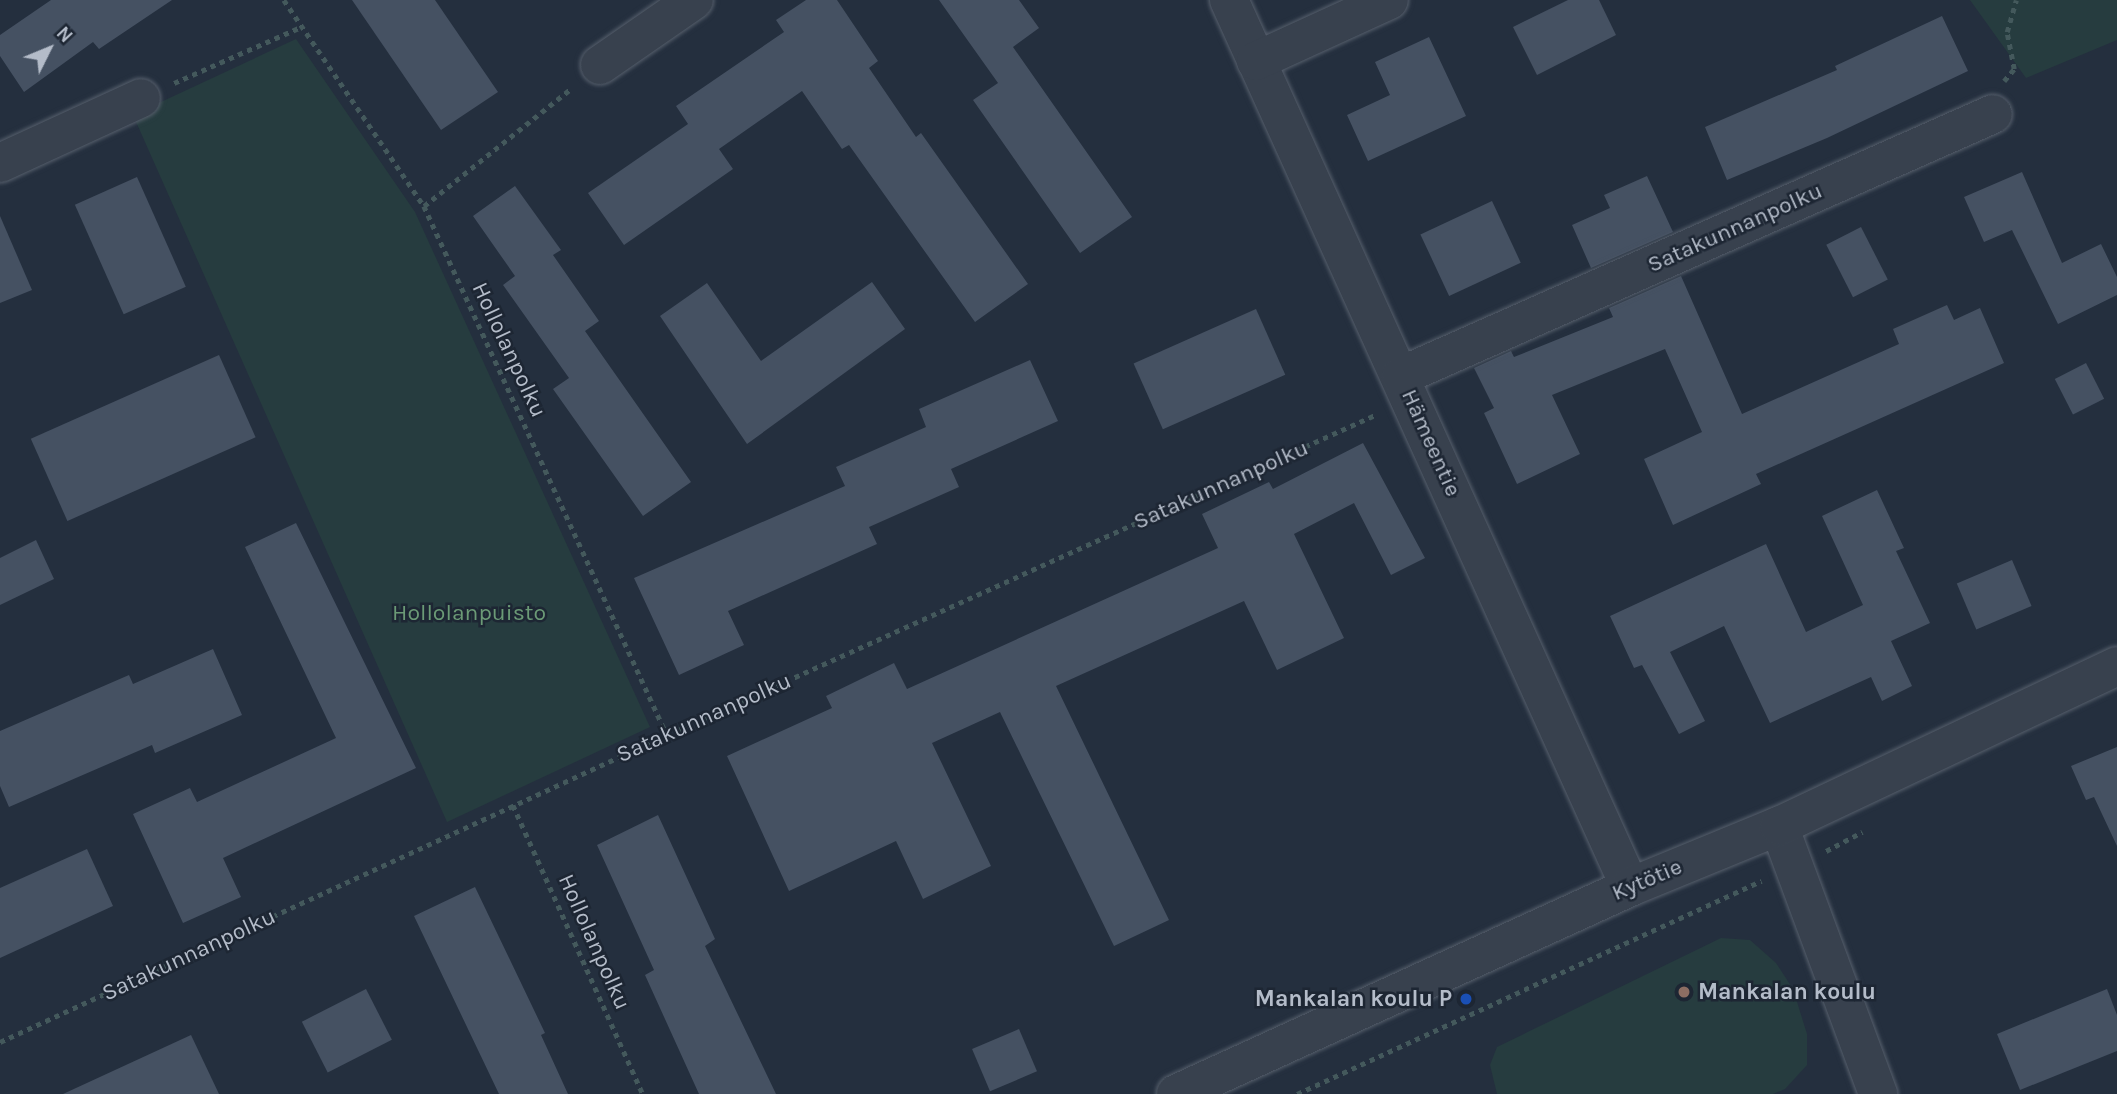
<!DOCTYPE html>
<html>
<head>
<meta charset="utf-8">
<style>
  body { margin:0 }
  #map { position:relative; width:2117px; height:1094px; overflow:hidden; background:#242f3e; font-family:Karla,sans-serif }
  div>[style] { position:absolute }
  .green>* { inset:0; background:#263c3f }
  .building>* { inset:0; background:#455162; transform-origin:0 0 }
  .path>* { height:4.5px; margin-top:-2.25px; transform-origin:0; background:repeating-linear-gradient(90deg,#44595c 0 5px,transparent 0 10px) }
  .roads { filter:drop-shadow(0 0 2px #565f6c) drop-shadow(0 0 2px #565f6c) }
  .minor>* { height:38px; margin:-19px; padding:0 19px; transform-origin:19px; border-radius:19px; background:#38414e }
  .dots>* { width:19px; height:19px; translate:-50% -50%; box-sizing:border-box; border:4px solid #1d2633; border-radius:50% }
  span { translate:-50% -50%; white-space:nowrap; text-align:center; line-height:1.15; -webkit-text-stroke:5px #1d2633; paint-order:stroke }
  .street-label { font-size:23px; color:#b4bcc9 }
  .park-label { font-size:23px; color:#6b9a76 }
  .poi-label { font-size:23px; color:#b4bcc9; font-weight:700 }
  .left { translate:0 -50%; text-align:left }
  .right { translate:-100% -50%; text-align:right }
  .north { position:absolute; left:14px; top:14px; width:70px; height:70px; -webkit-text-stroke:5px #1d2633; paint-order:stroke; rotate:47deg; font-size:19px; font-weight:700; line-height:28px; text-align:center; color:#b4bcc9 }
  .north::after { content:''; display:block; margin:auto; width:24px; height:32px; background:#b4bcc9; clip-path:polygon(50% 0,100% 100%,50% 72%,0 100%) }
</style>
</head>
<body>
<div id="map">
  <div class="green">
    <div style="clip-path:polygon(1970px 0,2117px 0,2117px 40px,2026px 78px)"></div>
    <div style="clip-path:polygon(296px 39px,415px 212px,650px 727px,447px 822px,133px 115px)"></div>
    <div style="clip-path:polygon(1721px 938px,1750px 940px,1776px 963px,1793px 989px,1807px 1034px,1807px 1065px,1785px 1089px,1773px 1094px,1497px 1094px,1490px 1065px,1497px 1047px)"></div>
  </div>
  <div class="building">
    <div style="clip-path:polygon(51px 0,172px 0,99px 49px,93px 42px,24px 92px,0 56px,0 35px)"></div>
    <div style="clip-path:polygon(352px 0,435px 0,498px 92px,441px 130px)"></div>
    <div style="clip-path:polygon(806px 0,837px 0,878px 61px,869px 68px,916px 137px,921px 133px,1028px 284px,975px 322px,849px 145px,842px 149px,802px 91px,719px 149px,733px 169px,624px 245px,588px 193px,688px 124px,676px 106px,784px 32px,776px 20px)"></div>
    <div style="clip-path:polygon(939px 0,1019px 0,1039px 28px,1013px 47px,1132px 217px,1080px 253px,973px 100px,998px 83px)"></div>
    <div style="clip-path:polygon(1568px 0,1599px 0,1616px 35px,1537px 75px,1513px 27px)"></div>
    <div style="clip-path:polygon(1942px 16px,1968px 71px,1827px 138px,1727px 180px,1705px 127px,1837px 70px,1835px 66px)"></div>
    <div style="clip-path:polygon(1429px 37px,1466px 116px,1368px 161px,1347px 115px,1390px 95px,1375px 62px)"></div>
    <div style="clip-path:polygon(2022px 172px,2062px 263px,2101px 244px,2117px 277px,2117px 295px,2058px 324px,2012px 230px,1984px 242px,1964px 197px)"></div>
    <div style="clip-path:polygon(1647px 176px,1673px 232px,1591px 268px,1572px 225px,1610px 208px,1604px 195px)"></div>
    <div style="left:137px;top:177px;width:120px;height:68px;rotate:66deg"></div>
    <div style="clip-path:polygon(515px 186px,561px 250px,553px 255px,599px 321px,585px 331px,691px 482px,643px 516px,553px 389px,569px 378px,503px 285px,515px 276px,473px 216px)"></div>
    <div style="left:1492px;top:201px;width:68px;height:79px;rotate:65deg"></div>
    <div style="clip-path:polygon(0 216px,32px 290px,0 303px)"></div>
    <div style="left:1861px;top:227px;width:59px;height:39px;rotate:63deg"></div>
    <div style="clip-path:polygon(1681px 276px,1742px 414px,1899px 344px,1893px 329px,1947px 305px,1954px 320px,1980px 308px,2004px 363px,1756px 474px,1761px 484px,1673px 525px,1644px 459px,1702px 432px,1665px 349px,1552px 395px,1580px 454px,1517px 484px,1484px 413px,1494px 408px,1474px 368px,1511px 351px,1514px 357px,1613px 317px,1609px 308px)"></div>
    <div style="clip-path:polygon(872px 282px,905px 329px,747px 444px,660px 316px,707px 283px,761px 361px)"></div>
    <div style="left:1256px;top:309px;width:72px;height:134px;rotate:66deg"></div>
    <div style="left:219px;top:355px;width:90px;height:206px;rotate:66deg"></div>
    <div style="clip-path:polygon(1030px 360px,1058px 421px,951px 469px,959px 487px,869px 527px,877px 544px,728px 611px,744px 645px,679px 675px,634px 578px,845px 486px,836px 467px,926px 427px,919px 409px)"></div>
    <div style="left:2086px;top:363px;width:40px;height:35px;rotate:63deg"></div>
    <div style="clip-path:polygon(1363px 443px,1425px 558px,1391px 575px,1354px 503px,1294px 534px,1344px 638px,1277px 670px,1244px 601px,1056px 686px,1169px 920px,1114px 946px,1000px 712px,932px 743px,991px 866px,923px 899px,896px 841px,789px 891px,727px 756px,832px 708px,826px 696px,894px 663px,907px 689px,1218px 548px,1202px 514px,1269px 482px,1273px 489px)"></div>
    <div style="clip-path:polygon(1877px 490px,1904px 548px,1896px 551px,1930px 623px,1891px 641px,1912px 686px,1882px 701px,1871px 677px,1770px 723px,1724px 626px,1670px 652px,1705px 721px,1679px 734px,1642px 665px,1634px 668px,1610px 616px,1766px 544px,1806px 632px,1863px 605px,1822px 516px)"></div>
    <div style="clip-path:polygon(296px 523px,416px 768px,223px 858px,241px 897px,183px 923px,133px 814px,190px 788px,197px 802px,336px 738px,245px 547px)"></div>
    <div style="clip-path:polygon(36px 540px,54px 579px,0 605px,0 558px)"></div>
    <div style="left:2012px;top:560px;width:50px;height:60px;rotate:67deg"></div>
    <div style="clip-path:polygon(213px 649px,242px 715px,155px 753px,152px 745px,9px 807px,0 786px,0 731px,129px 675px,133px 684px)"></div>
    <div style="clip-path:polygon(2117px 747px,2117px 846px,2094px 797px,2086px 800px,2071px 766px)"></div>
    <div style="clip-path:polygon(658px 815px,715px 939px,705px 946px,776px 1094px,699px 1094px,645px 975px,654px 970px,597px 845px)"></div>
    <div style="clip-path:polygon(87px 849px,113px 906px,0 958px,0 888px)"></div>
    <div style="clip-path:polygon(475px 887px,545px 1033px,541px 1035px,568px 1094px,499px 1094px,414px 916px)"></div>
    <div style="left:366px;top:989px;width:57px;height:72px;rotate:63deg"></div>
    <div style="clip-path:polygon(2107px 989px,2117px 1015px,2117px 1051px,2020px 1090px,1997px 1034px)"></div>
    <div style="left:1019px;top:1029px;width:46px;height:51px;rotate:67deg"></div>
    <div style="clip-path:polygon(191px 1035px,219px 1094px,63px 1094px)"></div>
  </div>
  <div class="path">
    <div style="left:284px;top:0;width:249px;rotate:55.8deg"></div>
    <div style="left:424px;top:206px;width:582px;rotate:65.33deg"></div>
    <div style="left:2004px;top:81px;width:16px;rotate:-50deg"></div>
    <div style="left:2014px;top:69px;width:38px;rotate:-101deg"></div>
    <div style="left:2007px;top:32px;width:33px;rotate:-74deg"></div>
    <div style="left:174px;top:83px;width:139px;rotate:-23.8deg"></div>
    <div style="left:424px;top:206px;width:189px;rotate:-38.6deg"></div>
    <div style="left:513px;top:805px;width:317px;rotate:65.8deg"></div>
    <div style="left:1826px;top:851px;width:41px;rotate:-27.8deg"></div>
    <div style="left:0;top:1042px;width:734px;rotate:-24.72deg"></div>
    <div style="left:667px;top:735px;width:777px;rotate:-24.32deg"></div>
    <div style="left:1297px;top:1094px;width:511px;rotate:-24.66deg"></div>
  </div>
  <div class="roads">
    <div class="minor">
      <div style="left:1229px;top:0;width:973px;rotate:65.67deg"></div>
      <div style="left:1256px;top:61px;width:146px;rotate:-24.6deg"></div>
      <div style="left:600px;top:65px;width:114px;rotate:-34.7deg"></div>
      <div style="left:0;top:163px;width:155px;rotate:-24.7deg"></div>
      <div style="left:1401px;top:376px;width:647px;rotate:-23.87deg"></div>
      <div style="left:1779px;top:826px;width:286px;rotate:69.7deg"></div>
      <div style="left:1176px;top:1094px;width:499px;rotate:-24.5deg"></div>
      <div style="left:1630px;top:887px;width:161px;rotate:-22.3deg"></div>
      <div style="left:1779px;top:826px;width:374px;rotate:-25.3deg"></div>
    </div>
  </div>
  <div class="dots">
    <div style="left:1684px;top:992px;background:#8d6e63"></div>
    <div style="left:1466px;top:999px;background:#1a4fb4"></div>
  </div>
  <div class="street-label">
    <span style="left:1735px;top:228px;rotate:-24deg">Satakunnanpolku</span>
    <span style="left:509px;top:350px;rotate:65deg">Hollolanpolku</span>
    <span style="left:1431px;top:443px;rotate:66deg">Hämeentie</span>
    <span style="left:1221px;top:485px;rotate:-24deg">Satakunnanpolku</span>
    <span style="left:704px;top:718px;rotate:-24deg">Satakunnanpolku</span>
    <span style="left:1647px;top:880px;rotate:-23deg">Kytötie</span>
    <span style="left:594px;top:942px;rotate:66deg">Hollolanpolku</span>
    <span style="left:189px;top:955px;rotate:-25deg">Satakunnanpolku</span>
  </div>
  <div class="park-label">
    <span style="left:469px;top:613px">Hollolanpuisto</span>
  </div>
  <div class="poi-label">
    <span class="left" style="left:1698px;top:992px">Mankalan koulu</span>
    <span class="right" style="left:1452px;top:999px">Mankalan koulu P</span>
  </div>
  <div class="north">N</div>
</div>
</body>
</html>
